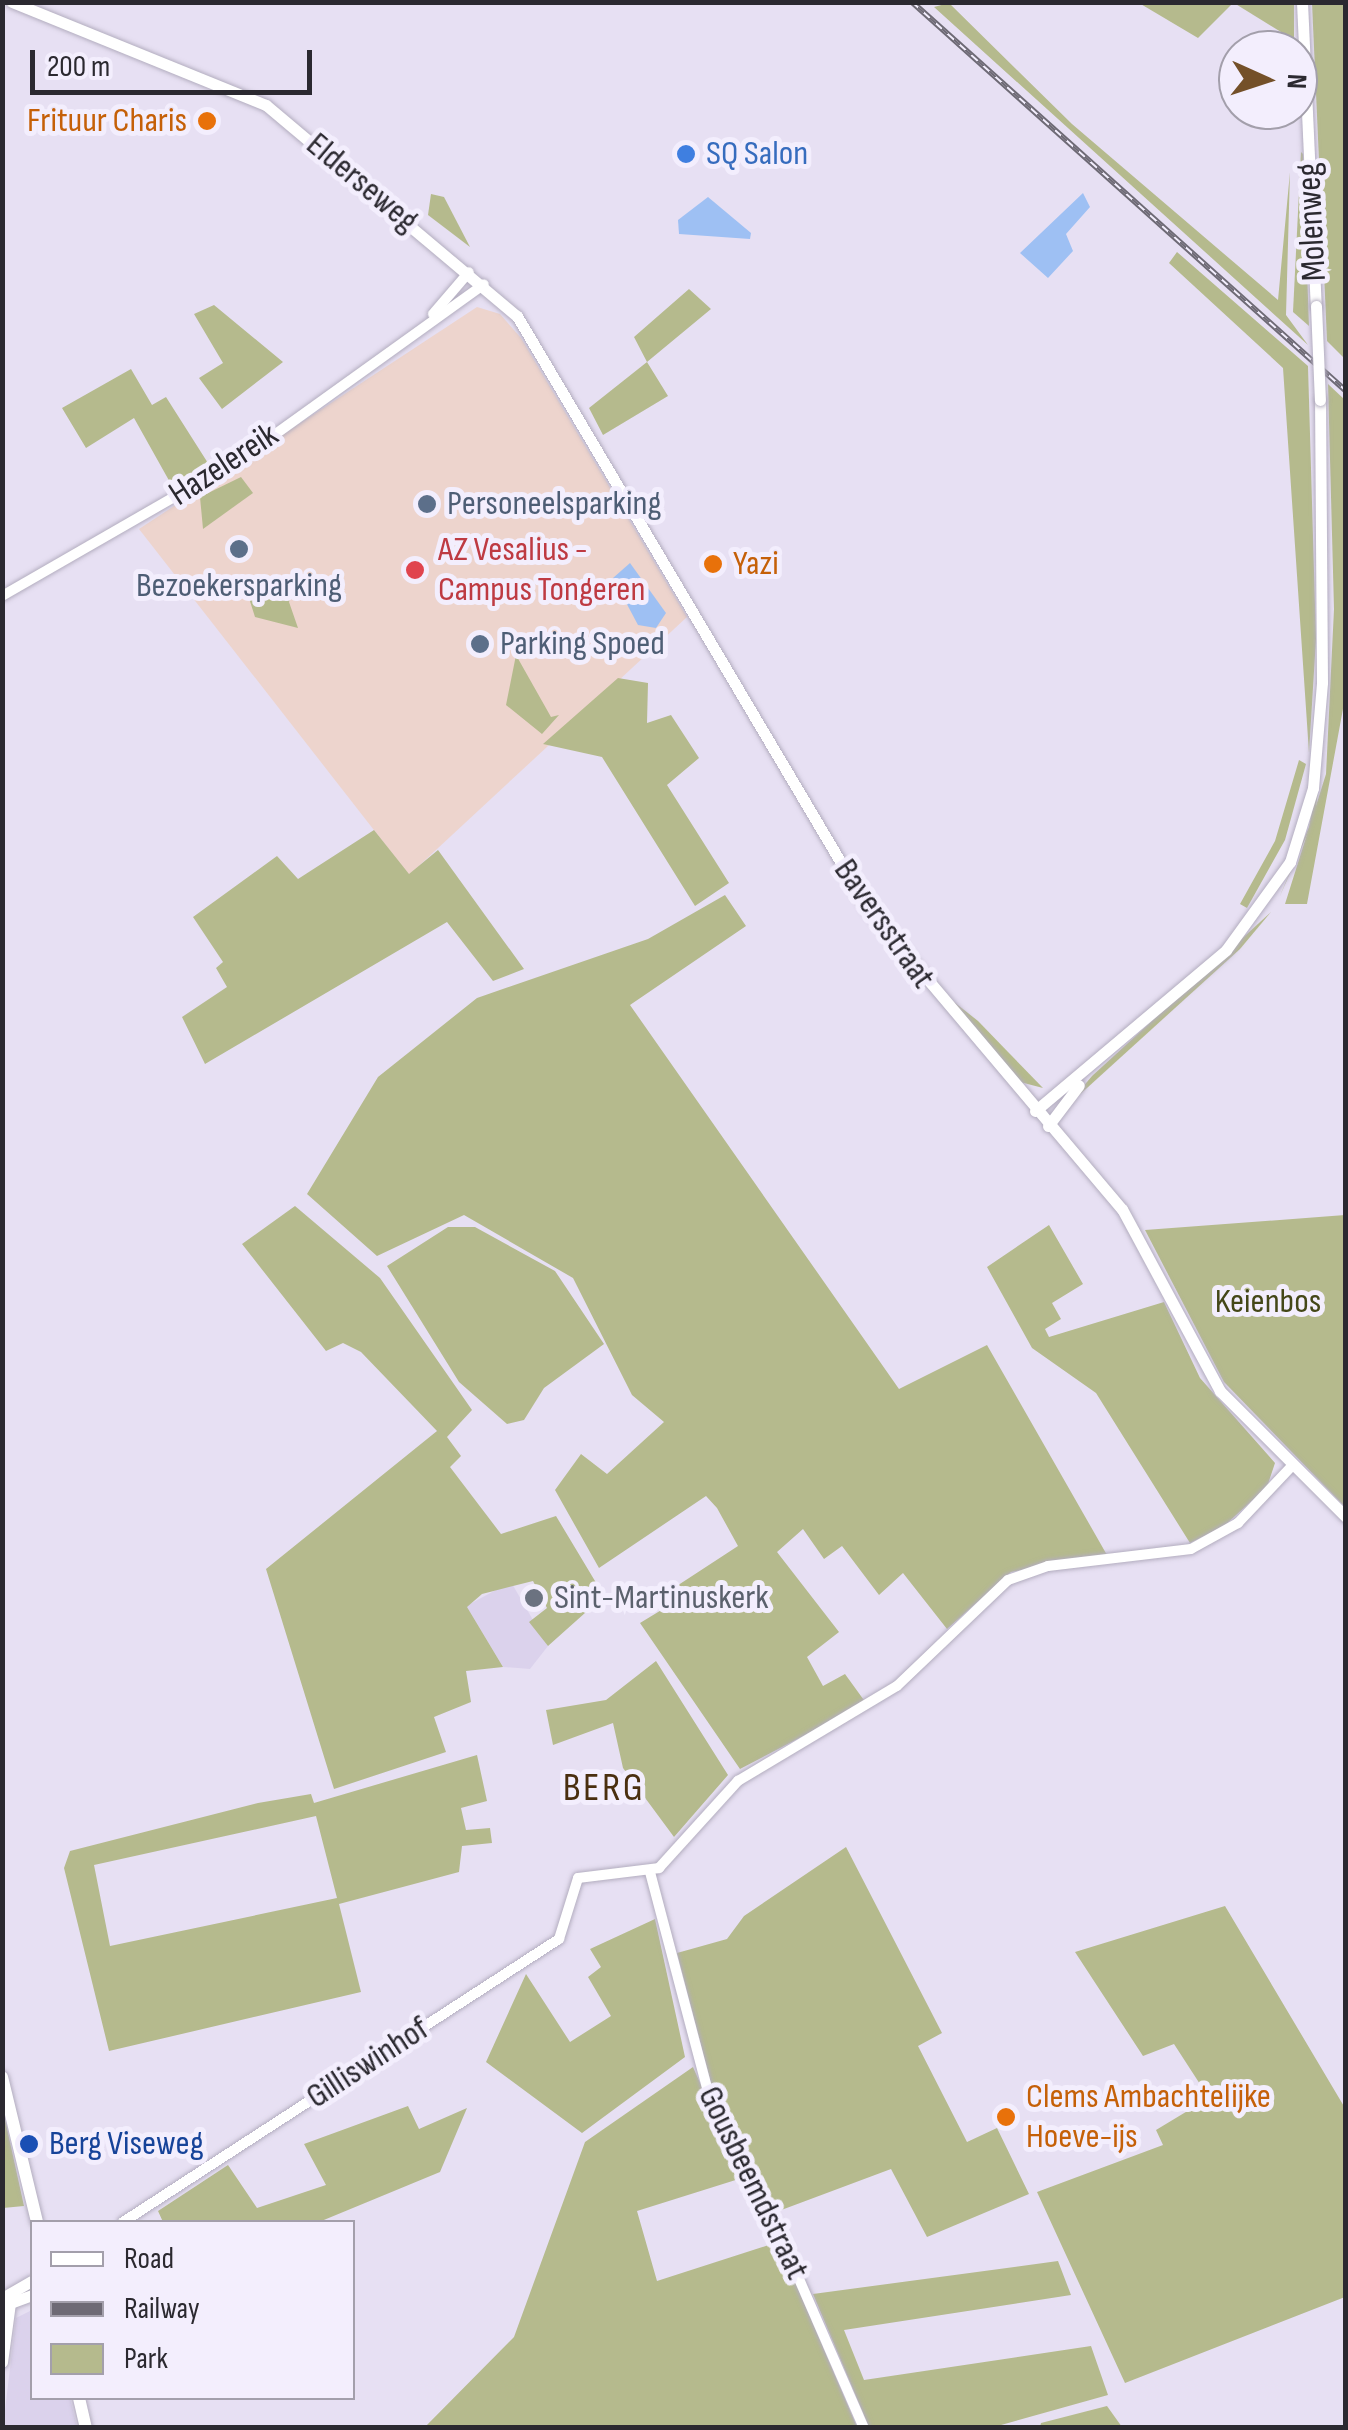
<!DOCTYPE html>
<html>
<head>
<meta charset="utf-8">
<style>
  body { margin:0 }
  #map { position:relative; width:1348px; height:2430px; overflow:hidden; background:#e7e0f3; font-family:"Sofia Sans Condensed",sans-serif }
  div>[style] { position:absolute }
  .built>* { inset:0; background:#dbd2ec }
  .medical>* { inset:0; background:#edd4cd }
  .green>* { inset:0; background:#b5ba8d }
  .water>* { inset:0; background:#9ec0f3 }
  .roads { filter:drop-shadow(0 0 2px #b3adbf) drop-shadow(0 0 2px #b3adbf) }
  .tertiary>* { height:10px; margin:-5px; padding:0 5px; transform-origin:5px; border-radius:5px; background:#fff }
  .secondary>* { height:11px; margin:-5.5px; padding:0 5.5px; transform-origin:5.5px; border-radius:5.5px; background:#fff }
  .primary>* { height:12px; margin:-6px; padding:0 6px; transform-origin:6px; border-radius:6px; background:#fff }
  .rail>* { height:6px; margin-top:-3px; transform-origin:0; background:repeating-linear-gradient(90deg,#f3eefd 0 8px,#6e6a75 0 16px); box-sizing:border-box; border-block:2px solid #6e6a75 }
  .bridges { filter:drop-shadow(0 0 2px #b3adbf) drop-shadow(0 0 2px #b3adbf) }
  .secondary-bridge>* { height:11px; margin:-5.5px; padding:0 5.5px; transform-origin:5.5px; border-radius:5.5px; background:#fff }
  .dots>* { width:28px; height:28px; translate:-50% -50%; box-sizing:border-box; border:5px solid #f3eefd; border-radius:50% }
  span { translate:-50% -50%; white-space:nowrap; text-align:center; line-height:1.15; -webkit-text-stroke:10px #f3eefd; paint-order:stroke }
  .food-label { font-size:35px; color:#c56008 }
  .right { translate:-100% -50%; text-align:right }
  .left { translate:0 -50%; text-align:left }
  .shop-label { font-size:35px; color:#366cbe }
  .street-label { font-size:35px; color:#2b2930 }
  .service-label { font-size:35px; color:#4e5e75 }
  .health-label { font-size:35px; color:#be3a42 }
  .park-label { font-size:35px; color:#444718 }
  .worship-label { font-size:35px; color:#5b616d }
  .transit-label { font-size:35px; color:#164399 }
  .quarter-label { font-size:40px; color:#4a2f0f; letter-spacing:2.5px }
  .frame { position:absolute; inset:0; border:5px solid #2b2930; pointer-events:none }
  .legend { position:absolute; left:30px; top:2220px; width:325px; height:180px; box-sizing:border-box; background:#f3eefd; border:2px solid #a39fab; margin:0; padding:12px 18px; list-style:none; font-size:30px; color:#2b2930 }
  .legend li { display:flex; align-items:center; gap:20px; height:50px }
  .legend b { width:50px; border:2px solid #a39fab }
  .north { position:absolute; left:1218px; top:30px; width:100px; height:100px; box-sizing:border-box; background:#f3eefd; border:2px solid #a39fab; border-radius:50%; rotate:93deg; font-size:28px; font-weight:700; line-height:40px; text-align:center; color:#2b2930 }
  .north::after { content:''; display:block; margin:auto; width:35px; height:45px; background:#745029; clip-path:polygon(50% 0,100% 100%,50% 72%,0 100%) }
  .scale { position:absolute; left:30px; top:50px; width:282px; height:45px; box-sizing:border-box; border:5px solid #2b2930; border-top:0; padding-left:12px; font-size:30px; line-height:35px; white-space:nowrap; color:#2b2930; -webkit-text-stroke:8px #f3eefd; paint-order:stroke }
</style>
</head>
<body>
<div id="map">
  <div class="built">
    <div style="clip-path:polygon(511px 1582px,548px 1646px,530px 1669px,503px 1667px,466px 1606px)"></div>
    <div style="clip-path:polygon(32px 2310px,32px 2398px,70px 2398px,77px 2427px,3px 2427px,16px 2318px)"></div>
  </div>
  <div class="medical">
    <div style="clip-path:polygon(477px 307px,500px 314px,521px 338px,687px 617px,409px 875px,139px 529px)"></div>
  </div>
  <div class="green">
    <div style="clip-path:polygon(949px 3px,1072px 124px,1278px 300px,1290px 172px,1286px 315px,1308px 345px,934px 7px)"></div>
    <div style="clip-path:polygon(1139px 3px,1233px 2px,1233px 3px,1198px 38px)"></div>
    <div style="clip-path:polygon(1234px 3px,1294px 3px,1294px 40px)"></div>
    <div style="clip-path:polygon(1312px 3px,1345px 3px,1345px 359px,1327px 341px)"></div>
    <div style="clip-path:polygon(1301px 152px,1303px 154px,1309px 326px,1293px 312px)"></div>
    <div style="clip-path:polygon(431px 194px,444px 197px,470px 247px,428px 215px)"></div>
    <div style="clip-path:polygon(1177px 252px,1308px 366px,1316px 639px,1309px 753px,1283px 368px,1169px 263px)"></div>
    <div style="clip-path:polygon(689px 289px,711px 309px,647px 362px,668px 396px,603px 435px,589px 408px,647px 362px,634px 337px)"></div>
    <div style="clip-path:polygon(214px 305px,283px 362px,222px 409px,199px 378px,223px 363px,194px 314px)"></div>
    <div style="clip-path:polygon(131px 369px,152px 405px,166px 397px,213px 471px,176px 493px,134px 418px,86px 448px,62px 408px)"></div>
    <div style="clip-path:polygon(1328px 384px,1345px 400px,1345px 698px,1307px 904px,1285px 904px,1326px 774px,1334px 609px)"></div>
    <div style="clip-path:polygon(241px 477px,253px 493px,203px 529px,200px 497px)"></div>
    <div style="clip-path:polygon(299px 577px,289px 602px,298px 628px,255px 617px,248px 595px)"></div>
    <div style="clip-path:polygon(516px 655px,551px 717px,559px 715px,542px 734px,506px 705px)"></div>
    <div style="clip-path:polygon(618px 678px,648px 683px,647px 723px,671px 715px,699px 758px,667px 785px,729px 883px,695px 906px,602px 757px,543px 744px)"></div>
    <div style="clip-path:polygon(1299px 760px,1306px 764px,1285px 840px,1247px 908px,1240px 904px,1275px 841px)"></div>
    <div style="clip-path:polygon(1321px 763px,1315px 817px,1279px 898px,1309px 827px)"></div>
    <div style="clip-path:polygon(374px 830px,409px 874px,438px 850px,524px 969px,493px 981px,447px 922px,205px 1064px,182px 1017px,227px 987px,216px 968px,223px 962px,193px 917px,277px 856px,298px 879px)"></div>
    <div style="clip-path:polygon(725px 895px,746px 926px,630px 1005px,899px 1389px,987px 1345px,1107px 1555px,1011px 1572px,947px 1629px,903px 1573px,879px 1595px,842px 1546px,824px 1559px,803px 1529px,777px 1552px,839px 1632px,807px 1657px,823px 1686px,845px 1674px,866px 1703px,740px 1769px,640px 1623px,668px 1606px,663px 1595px,738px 1546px,717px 1508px,706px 1496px,599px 1568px,555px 1490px,581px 1454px,607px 1474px,664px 1422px,632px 1395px,573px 1278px,464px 1215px,377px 1256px,307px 1194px,378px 1077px,477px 998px,648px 939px)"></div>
    <div style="clip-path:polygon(1271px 912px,1240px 949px,1065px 1108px,1092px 1076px)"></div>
    <div style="clip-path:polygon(939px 990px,978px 1021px,1043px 1088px,1020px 1082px)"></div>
    <div style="clip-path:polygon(295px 1206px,380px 1278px,472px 1410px,447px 1437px,461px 1456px,450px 1467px,501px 1534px,556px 1516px,604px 1596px,548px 1646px,529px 1622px,547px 1608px,533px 1581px,482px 1594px,467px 1607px,503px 1667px,466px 1671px,471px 1702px,434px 1717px,446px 1752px,334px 1789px,266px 1569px,437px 1431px,361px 1352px,343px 1343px,326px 1351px,242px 1244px)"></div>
    <div style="clip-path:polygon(1345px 1215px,1345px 1507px,1224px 1382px,1145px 1230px)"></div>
    <div style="clip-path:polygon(1049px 1225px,1083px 1284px,1052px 1303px,1061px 1319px,1045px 1329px,1049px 1337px,1164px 1302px,1200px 1378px,1275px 1463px,1267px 1487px,1224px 1526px,1190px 1543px,1096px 1393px,1032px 1348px,987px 1267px)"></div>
    <div style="clip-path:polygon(448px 1227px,475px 1227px,555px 1271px,604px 1344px,544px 1388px,524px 1420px,507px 1424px,459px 1382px,387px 1266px)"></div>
    <div style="clip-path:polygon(656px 1661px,728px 1775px,674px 1837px,623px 1768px,613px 1723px,553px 1745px,546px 1710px,606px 1700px)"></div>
    <div style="clip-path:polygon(evenodd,477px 1755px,487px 1801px,461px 1808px,466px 1830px,490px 1828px,492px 1843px,462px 1846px,459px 1872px,339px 1904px,361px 1992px,109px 2051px,64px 1868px,70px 1851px,258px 1803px,311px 1794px,314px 1803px,477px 1755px,316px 1816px,337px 1898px,110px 1946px,94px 1865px,316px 1816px)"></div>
    <div style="clip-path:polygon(846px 1847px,942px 2033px,918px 2046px,967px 2142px,997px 2128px,1029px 2194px,927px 2237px,891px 2169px,776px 2212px,713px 2091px,677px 1953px,727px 1939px,744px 1916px)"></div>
    <div style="clip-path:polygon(1225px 1906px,1345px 2108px,1345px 2297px,1125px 2383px,1037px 2192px,1163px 2145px,1156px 2130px,1209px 2098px,1174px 2044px,1143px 2056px,1075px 1952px)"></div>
    <div style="clip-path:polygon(655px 1919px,685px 2057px,582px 2133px,486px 2062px,526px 1974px,570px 2042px,611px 2016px,588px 1977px,601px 1967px,590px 1949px)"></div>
    <div style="clip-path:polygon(693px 2067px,742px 2178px,637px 2211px,657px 2281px,778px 2242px,857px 2427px,424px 2428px,514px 2337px,585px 2142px)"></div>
    <div style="clip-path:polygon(408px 2106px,419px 2129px,467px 2108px,440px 2172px,319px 2222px,163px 2222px,158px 2211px,228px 2165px,257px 2208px,326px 2185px,304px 2144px)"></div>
    <div style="clip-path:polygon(2px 2110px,3px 2110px,24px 2206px,3px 2208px)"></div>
    <div style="clip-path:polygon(1058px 2261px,1071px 2295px,844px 2330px,864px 2380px,1091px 2346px,1108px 2395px,994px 2427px,869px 2427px,813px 2294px)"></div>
    <div style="clip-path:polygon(1107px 2406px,1122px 2427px,1040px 2427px,1041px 2423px)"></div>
  </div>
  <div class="water">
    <div style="clip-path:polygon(1083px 193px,1090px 207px,1066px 234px,1073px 251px,1048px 278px,1020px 253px)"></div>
    <div style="clip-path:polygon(708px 197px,751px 233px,750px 239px,679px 234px,678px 220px)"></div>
    <div style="clip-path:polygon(630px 563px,666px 613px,656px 628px,638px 625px,613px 578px)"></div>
  </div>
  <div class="roads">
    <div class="tertiary">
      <div style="left:433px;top:314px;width:55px;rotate:-49.4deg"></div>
      <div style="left:2px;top:596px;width:280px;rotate:-29.9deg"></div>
      <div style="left:245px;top:456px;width:294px;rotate:-35.7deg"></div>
      <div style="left:650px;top:1872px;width:247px;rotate:75.2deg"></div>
      <div style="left:713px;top:2111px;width:131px;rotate:61.3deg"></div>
      <div style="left:776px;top:2226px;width:220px;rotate:66.5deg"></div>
      <div style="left:123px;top:2222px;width:520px;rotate:-32.99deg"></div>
      <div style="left:559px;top:1939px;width:64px;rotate:-72.7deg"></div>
      <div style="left:578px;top:1878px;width:82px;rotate:-7deg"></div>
      <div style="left:659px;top:1868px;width:118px;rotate:-47.8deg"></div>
      <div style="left:738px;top:1781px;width:185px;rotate:-30.9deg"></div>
      <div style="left:897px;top:1686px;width:153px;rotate:-43.7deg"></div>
      <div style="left:1008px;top:1580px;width:42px;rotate:-19.3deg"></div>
      <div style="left:1048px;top:1566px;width:144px;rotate:-6.8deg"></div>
      <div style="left:1191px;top:1549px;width:54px;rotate:-29deg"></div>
      <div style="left:1238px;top:1523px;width:76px;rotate:-46.6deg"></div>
    </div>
    <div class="secondary">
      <div style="left:12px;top:2px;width:274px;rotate:22.1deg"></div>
      <div style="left:266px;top:105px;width:328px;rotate:40.1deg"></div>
      <div style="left:517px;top:316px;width:690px;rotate:59.35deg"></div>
      <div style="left:869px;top:910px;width:392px;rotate:49.8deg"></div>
      <div style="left:1122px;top:1209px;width:207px;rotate:61.7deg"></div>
      <div style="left:1220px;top:1391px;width:178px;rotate:45deg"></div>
      <div style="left:1302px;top:2px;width:304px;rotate:87.4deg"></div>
      <div style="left:1035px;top:1111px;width:250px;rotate:-40.1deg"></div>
      <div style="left:1226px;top:950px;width:109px;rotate:-54deg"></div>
      <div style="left:1290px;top:862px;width:77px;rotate:-72.7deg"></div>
      <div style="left:1313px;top:788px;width:106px;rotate:-85.1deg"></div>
      <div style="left:1322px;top:682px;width:282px;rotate:-90.4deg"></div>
      <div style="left:1048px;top:1126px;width:51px;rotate:-52.9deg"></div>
      <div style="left:2px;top:2298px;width:34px;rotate:-30deg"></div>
      <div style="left:2px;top:2362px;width:60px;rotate:-82.3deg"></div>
      <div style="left:10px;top:2303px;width:23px;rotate:-20deg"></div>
    </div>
    <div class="primary">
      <div style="left:2px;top:2077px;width:149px;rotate:76.4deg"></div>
      <div style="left:79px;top:2398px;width:31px;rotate:77deg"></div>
    </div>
  </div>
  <div class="rail">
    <div style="left:912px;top:2px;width:583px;rotate:41.87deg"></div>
  </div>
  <div class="bridges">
    <div class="secondary-bridge">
      <div style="left:1316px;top:306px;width:94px;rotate:87.6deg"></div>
    </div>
  </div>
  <div class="dots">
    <div style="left:207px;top:121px;background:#e8710a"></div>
    <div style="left:686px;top:154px;background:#3f7fe0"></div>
    <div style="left:427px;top:504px;background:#5c6f8a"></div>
    <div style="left:239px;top:549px;background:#5c6f8a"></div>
    <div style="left:713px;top:564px;background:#e8710a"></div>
    <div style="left:415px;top:570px;background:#e0444e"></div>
    <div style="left:480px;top:644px;background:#5c6f8a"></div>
    <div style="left:534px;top:1598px;background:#6b7280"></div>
    <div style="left:1006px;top:2117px;background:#e8710a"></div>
    <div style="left:29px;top:2144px;background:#1a4fb4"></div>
  </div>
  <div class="food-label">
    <span class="right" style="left:187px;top:121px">Frituur Charis</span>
    <span class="left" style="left:733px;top:564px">Yazi</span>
    <span class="left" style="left:1026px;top:2117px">Clems Ambachtelijke<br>Hoeve-ijs</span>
  </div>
  <div class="shop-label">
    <span class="left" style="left:706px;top:154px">SQ Salon</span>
  </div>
  <div class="street-label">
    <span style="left:362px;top:183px;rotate:40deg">Elderseweg</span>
    <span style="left:1312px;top:222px;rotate:-93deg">Molenweg</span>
    <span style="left:224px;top:465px;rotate:-33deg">Hazelereik</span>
    <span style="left:884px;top:924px;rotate:55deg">Baversstraat</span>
    <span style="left:368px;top:2063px;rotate:-33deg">Gilliswinhof</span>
    <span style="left:753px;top:2183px;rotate:64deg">Gousbeemdstraat</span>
  </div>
  <div class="service-label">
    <span class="left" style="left:447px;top:504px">Personeelsparking</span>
    <span style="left:239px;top:586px">Bezoekersparking</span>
    <span class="left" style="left:500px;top:644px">Parking Spoed</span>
  </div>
  <div class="health-label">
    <span class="left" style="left:438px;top:570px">AZ Vesalius -<br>Campus Tongeren</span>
  </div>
  <div class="park-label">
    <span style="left:1268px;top:1302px">Keienbos</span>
  </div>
  <div class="worship-label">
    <span class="left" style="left:554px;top:1598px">Sint-Martinuskerk</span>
  </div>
  <div class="transit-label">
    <span class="left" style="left:49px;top:2144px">Berg Viseweg</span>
  </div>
  <div class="quarter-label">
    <span style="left:604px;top:1788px">BERG</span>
  </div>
  <div class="frame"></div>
  <ul class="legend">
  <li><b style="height:12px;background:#fff"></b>Road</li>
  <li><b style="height:12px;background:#6e6a75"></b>Railway</li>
  <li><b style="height:28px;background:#b5ba8d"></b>Park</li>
  </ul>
  <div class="north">N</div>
  <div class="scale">200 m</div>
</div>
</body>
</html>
